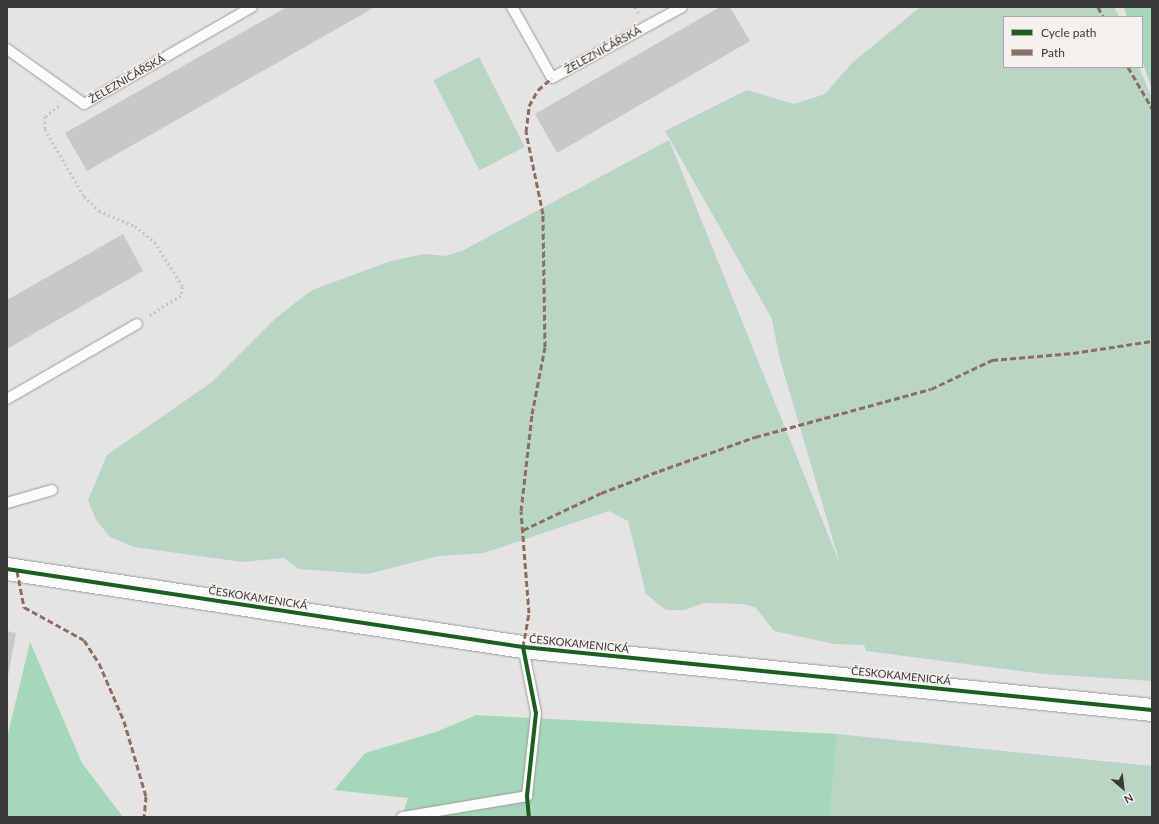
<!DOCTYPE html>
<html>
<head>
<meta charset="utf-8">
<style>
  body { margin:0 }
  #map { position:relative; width:1159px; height:824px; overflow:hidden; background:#e6e4e2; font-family:Lato,sans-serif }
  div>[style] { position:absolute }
  .green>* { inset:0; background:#b8d6c3; transform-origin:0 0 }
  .forest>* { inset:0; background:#a5d7ba }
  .building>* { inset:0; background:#cac8c7 }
  .path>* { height:2.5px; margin-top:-1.25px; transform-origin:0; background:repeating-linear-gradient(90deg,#c6c5c4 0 2px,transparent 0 5px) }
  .roads { filter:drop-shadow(0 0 1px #9c9a98) drop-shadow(0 0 1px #9c9a98) }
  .service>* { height:10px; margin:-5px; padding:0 5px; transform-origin:5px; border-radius:5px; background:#fbfbfb }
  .tertiary>* { height:22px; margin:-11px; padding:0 11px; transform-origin:11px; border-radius:11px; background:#fbfbfb }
  .quiet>* { height:3px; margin-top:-1.5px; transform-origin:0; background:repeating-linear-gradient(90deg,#8d6e63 0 6px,transparent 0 9px) }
  .cycleway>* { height:4px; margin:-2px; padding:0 2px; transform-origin:2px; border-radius:2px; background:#1b5e20 }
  span { translate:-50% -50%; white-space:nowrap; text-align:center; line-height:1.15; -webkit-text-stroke:3px #f5f2ed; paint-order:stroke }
  .street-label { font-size:11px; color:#3b3a38 }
  .frame { position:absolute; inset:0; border:8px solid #3b3a38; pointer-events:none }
  .legend { position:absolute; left:1003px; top:16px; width:140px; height:52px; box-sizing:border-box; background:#f5f2ed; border:1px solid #aba8a5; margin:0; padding:5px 7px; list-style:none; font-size:12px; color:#3b3a38 }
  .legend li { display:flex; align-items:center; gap:8px; height:20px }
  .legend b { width:20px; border:1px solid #aba8a5 }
  .north { position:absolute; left:1103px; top:768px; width:40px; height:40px; -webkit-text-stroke:3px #f5f2ed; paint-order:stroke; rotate:152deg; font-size:11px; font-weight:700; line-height:16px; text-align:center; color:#3b3a38 }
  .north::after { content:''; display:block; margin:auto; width:14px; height:18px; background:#3b3a38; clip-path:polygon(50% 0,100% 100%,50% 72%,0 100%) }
</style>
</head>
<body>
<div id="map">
  <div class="green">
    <div style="clip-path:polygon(920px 7px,1114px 7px,1119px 17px,1004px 17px,1004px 67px,1139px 67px,1152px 98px,1152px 681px,1044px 674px,866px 651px,864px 645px,834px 644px,774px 631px,755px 607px,743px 604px,704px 603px,684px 610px,666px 610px,646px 594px,628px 521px,609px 511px,484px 553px,438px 556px,368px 574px,298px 569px,284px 558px,242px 562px,134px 547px,110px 537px,96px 520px,88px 500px,107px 455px,212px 382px,277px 317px,312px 290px,391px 261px,424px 254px,445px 256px,462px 251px,669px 140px,840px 564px,779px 356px,772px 319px,665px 131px,747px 90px,794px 104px,825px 94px,851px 64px)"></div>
    <div style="left:479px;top:57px;width:101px;height:51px;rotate:63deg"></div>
    <div style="clip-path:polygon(837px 734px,1152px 766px,1152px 817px,830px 817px)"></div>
  </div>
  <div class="forest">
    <div style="clip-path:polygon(1124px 7px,1152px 7px,1152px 89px,1142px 60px,1142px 17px,1127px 17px)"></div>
    <div style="clip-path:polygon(30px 642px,82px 763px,123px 817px,7px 817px,7px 738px)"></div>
    <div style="clip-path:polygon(476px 715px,837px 734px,830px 817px,402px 817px,408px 798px,334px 790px,365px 753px,436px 732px)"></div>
  </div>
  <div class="building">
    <div style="clip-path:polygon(287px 7px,375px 7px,87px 171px,65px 133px)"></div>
    <div style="clip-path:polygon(720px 7px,730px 7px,750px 41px,557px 153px,535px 114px)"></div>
    <div style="clip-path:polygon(123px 234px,143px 271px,7px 349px,7px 300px)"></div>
    <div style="clip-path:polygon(7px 631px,16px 633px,8px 676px,7px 676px)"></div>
  </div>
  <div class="path">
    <div style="left:635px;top:7px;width:8px;rotate:60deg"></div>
    <div style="left:59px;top:106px;width:18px;rotate:142deg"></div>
    <div style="left:45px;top:117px;width:12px;rotate:90deg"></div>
    <div style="left:45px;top:129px;width:78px;rotate:59.8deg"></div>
    <div style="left:84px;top:196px;width:21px;rotate:45deg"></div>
    <div style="left:99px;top:211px;width:39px;rotate:23deg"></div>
    <div style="left:135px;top:226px;width:26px;rotate:39deg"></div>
    <div style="left:155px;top:242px;width:53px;rotate:58.1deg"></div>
    <div style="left:183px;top:287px;width:9px;rotate:103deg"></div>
    <div style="left:181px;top:296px;width:38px;rotate:148deg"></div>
  </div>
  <div class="roads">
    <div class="service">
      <div style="left:512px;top:7px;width:81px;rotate:60.6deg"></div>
      <div style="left:552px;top:78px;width:148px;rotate:-28.6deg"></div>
      <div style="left:7px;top:49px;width:95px;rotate:35.5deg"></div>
      <div style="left:84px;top:104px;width:194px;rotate:-30deg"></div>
      <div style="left:7px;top:399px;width:150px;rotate:-30deg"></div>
      <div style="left:7px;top:503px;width:47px;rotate:-16.1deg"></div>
      <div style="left:402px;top:817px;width:127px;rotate:-9.5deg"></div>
      <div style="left:527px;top:796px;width:83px;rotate:-83.8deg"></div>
      <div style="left:536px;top:713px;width:67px;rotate:-101.1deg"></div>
    </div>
    <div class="tertiary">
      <div style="left:7px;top:569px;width:522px;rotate:8.6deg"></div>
      <div style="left:523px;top:647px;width:632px;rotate:5.72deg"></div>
    </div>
  </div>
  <div class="quiet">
    <div style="left:1098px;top:7px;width:11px;rotate:63deg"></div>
    <div style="left:1128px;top:67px;width:48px;rotate:59.7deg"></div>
    <div style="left:523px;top:530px;width:86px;rotate:-25.4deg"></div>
    <div style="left:601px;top:493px;width:62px;rotate:-20.8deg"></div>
    <div style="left:659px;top:471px;width:102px;rotate:-19.5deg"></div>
    <div style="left:755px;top:437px;width:182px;rotate:-15.3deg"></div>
    <div style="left:931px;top:389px;width:68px;rotate:-25.4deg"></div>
    <div style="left:992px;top:360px;width:81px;rotate:-4.9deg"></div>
    <div style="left:1073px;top:353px;width:80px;rotate:-8.6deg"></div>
    <div style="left:17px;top:571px;width:37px;rotate:79deg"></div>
    <div style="left:24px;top:607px;width:68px;rotate:28.8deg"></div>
    <div style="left:84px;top:640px;width:27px;rotate:57deg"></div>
    <div style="left:99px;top:663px;width:63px;rotate:66.7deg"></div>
    <div style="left:124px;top:721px;width:78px;rotate:73.7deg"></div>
    <div style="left:146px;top:796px;width:21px;rotate:95deg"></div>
    <div style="left:523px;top:647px;width:35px;rotate:-80deg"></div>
    <div style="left:529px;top:613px;width:102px;rotate:-94.5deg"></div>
    <div style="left:521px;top:511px;width:98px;rotate:-83.5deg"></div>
    <div style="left:532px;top:414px;width:68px;rotate:-79deg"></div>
    <div style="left:545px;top:347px;width:133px;rotate:-90.9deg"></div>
    <div style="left:543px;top:214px;width:84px;rotate:-101.7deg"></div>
    <div style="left:526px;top:132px;width:26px;rotate:-83deg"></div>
    <div style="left:529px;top:106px;width:18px;rotate:-61deg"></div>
    <div style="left:538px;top:90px;width:18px;rotate:-41deg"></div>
  </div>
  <div class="cycleway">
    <div style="left:7px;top:569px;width:522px;rotate:8.6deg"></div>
    <div style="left:523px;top:647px;width:632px;rotate:5.72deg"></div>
    <div style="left:523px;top:647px;width:67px;rotate:78.9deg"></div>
    <div style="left:536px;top:713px;width:83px;rotate:96.2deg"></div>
    <div style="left:527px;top:796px;width:21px;rotate:85deg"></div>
  </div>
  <div class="street-label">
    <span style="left:603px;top:50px;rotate:-29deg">ŽELEZNIČÁŘSKÁ</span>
    <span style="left:127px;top:79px;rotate:-30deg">ŽELEZNIČÁŘSKÁ</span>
    <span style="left:258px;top:598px;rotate:9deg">ČESKOKAMENICKÁ</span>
    <span style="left:579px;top:644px;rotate:6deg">ČESKOKAMENICKÁ</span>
    <span style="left:901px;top:676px;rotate:6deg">ČESKOKAMENICKÁ</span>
  </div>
  <div class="frame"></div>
  <ul class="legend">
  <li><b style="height:5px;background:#1b5e20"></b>Cycle path</li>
  <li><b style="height:5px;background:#8d6e63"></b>Path</li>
  </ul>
  <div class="north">N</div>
</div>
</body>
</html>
